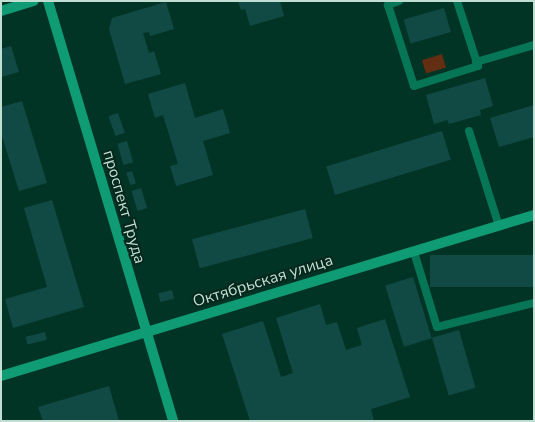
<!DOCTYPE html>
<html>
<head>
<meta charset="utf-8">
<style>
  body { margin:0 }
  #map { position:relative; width:535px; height:422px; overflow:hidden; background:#023425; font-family:"Nunito Sans",sans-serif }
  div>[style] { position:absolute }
  .green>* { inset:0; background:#632e11; transform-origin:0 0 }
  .building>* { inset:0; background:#114a45; transform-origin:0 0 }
  .lane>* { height:8px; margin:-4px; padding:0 4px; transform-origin:4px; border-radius:4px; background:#067657 }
  .secondary>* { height:10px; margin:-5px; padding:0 5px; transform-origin:5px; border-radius:5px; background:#0f9b74 }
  span { translate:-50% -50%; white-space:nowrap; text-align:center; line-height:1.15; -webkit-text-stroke:4px #07281d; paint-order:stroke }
  .street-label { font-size:16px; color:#c0ded1 }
  .frame { position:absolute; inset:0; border:2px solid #c0ded1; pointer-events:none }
</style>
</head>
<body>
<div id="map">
  <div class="green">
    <div style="left:442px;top:54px;width:14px;height:21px;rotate:73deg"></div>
  </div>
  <div class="building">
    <div style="clip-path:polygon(238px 1px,280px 1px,284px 16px,250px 26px,245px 9px,241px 10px)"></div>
    <div style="clip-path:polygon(166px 2px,174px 29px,150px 36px,149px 32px,143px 33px,149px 53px,154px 51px,161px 74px,125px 84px,109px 29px,112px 18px)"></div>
    <div style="left:444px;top:8px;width:25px;height:42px;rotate:74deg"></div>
    <div style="clip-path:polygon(11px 46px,19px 72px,1px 77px,1px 49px)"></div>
    <div style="clip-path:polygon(485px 78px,493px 106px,480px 110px,481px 115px,449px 124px,447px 120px,434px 124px,426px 95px)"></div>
    <div style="clip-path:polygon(185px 83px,195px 118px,223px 109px,230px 133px,203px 141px,213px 175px,176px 186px,170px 166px,178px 164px,163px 115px,155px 118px,148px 94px)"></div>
    <div style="clip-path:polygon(22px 101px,47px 183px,19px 191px,1px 133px,1px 107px)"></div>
    <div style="clip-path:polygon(534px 105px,534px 137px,499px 147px,490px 118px)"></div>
    <div style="left:118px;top:113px;width:21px;height:10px;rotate:71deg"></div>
    <div style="left:442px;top:131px;width:30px;height:121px;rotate:73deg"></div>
    <div style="left:127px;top:141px;width:22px;height:10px;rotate:74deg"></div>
    <div style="left:132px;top:171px;width:13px;height:6px;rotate:72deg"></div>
    <div style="left:141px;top:188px;width:21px;height:10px;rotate:73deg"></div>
    <div style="clip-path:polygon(52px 200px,84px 307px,13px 328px,5px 299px,47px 287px,24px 208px)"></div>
    <div style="left:305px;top:209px;width:30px;height:117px;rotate:75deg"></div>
    <div style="left:534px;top:255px;width:32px;height:104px;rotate:90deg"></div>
    <div style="left:413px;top:277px;width:64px;height:29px;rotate:73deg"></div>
    <div style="left:172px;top:290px;width:9px;height:14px;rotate:77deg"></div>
    <div style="clip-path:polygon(320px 304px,326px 325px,337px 322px,346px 350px,362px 345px,357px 328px,385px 319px,410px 397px,371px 409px,374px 421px,250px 421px,222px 334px,263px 321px,281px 377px,293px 373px,276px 318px)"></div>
    <div style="left:459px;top:330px;width:60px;height:28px;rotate:74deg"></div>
    <div style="left:45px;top:332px;width:8px;height:20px;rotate:76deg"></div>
    <div style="clip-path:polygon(109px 386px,119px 421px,43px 421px,38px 407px)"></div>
  </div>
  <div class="lane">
    <div style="left:399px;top:1px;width:12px;rotate:160deg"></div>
    <div style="left:388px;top:5px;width:85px;rotate:72.2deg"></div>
    <div style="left:414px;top:86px;width:67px;rotate:-17.4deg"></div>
    <div style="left:478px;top:66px;width:68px;rotate:-107.9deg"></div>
    <div style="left:476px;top:62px;width:60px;rotate:-16.3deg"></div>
    <div style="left:469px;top:131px;width:100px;rotate:72.5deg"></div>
    <div style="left:414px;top:252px;width:78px;rotate:73deg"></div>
    <div style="left:437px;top:327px;width:100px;rotate:-13.9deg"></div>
  </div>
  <div class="secondary">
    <div style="left:48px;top:1px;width:438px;rotate:73.4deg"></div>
    <div style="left:1px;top:11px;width:34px;rotate:-17deg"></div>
    <div style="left:1px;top:376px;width:557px;rotate:-16.81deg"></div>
  </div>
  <div class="street-label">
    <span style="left:124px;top:207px;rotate:74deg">проспект Труда</span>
    <span style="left:263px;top:281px;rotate:-17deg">Октябрьская улица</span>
  </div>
  <div class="frame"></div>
</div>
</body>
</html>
